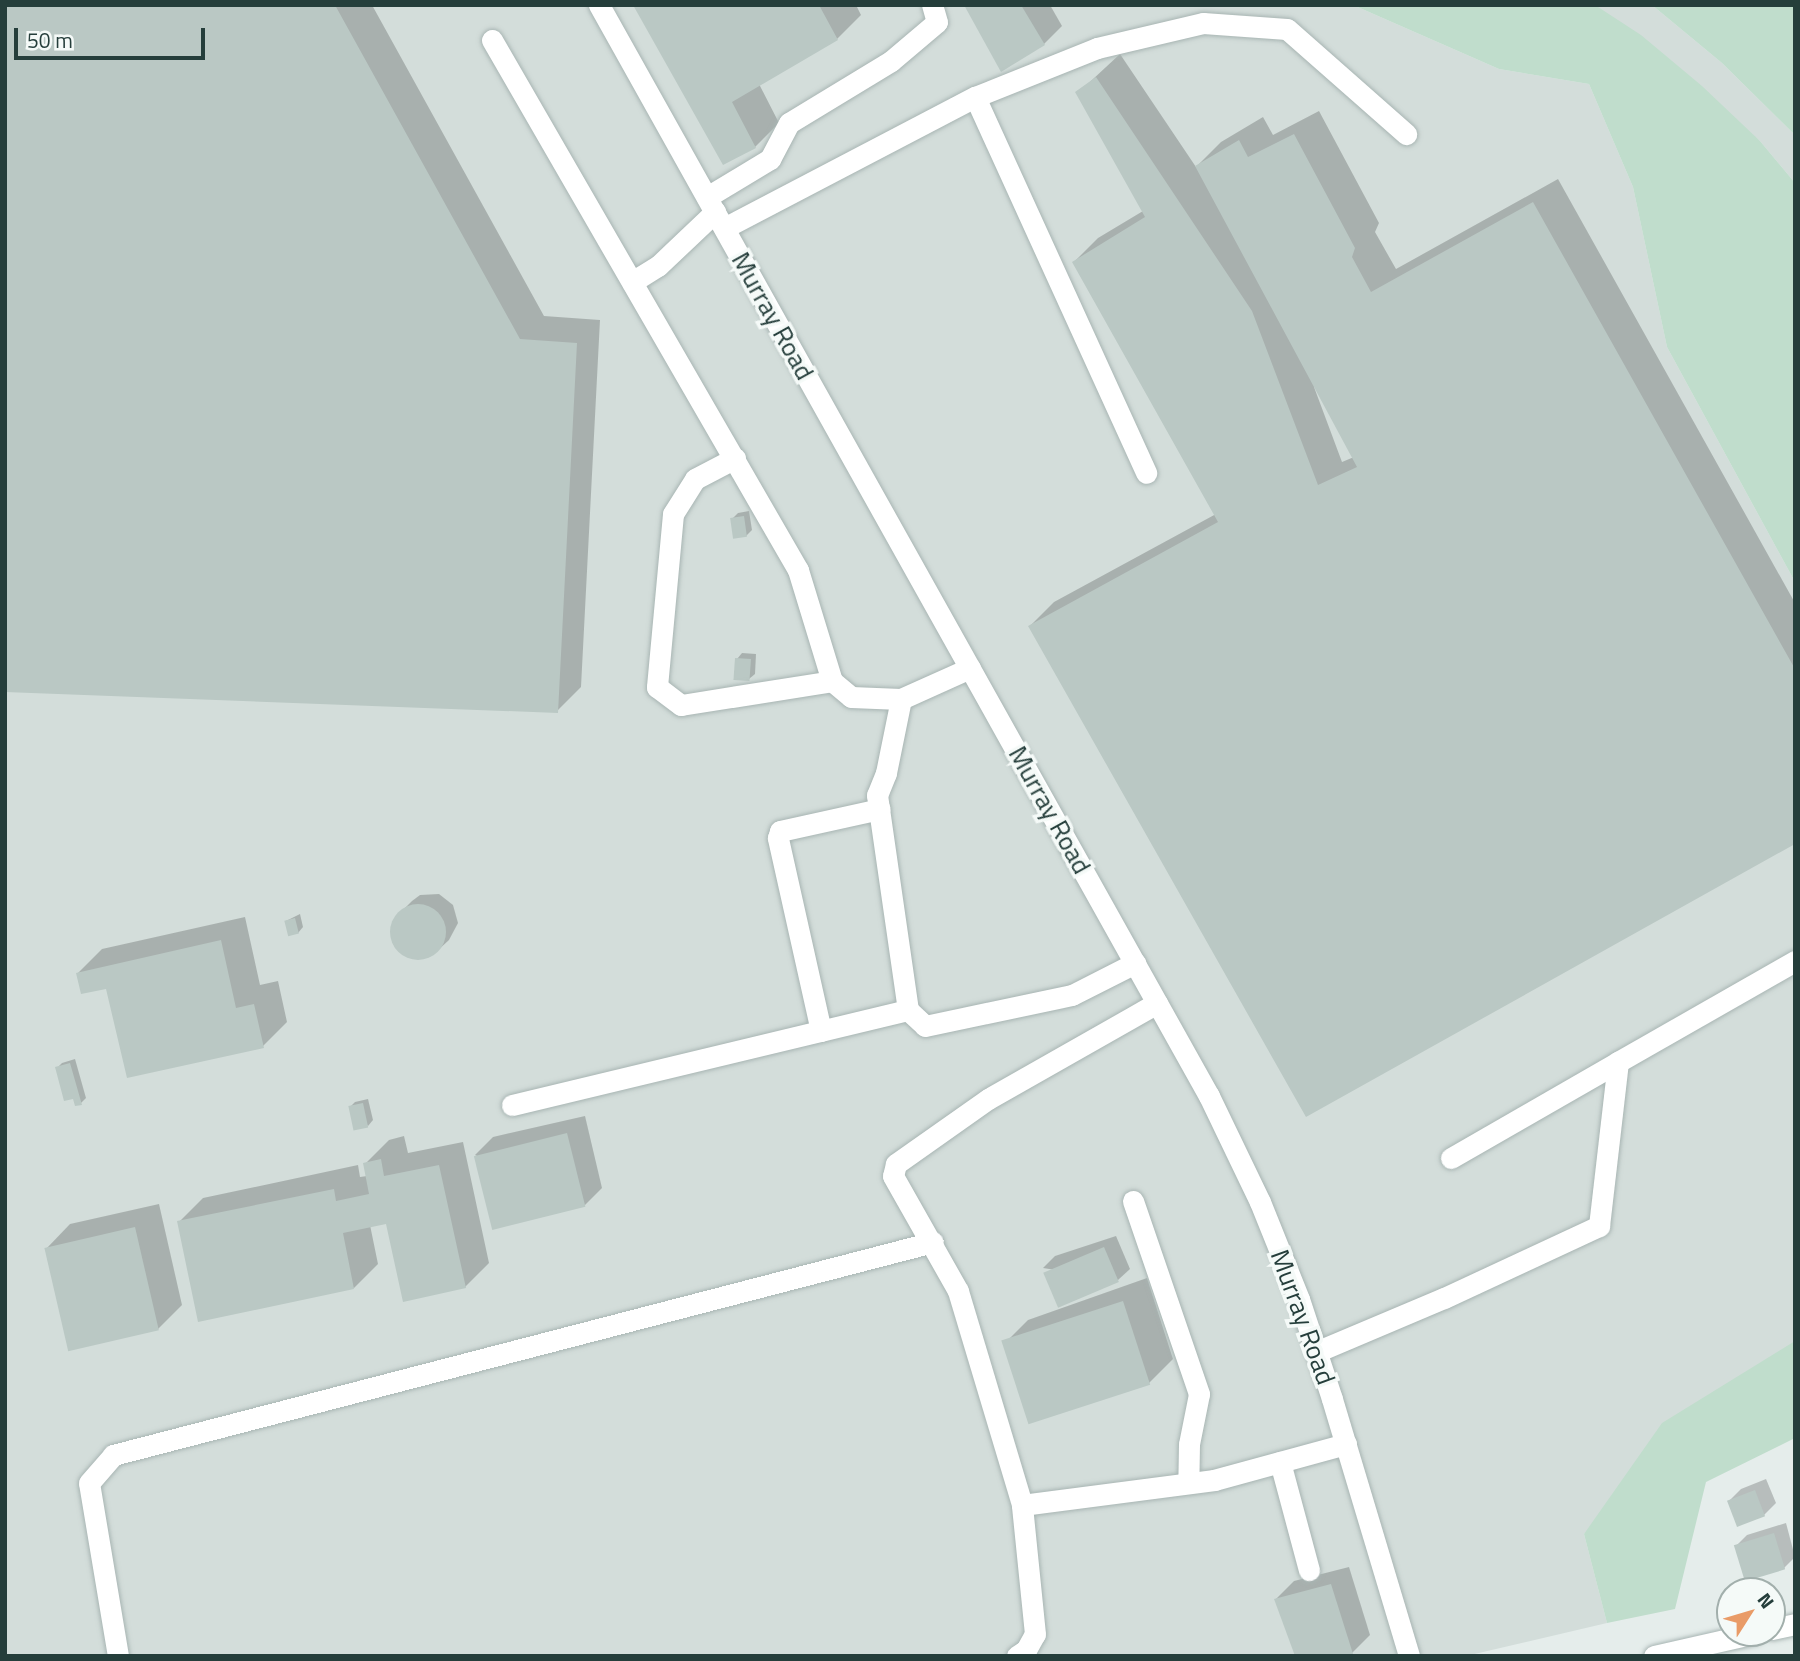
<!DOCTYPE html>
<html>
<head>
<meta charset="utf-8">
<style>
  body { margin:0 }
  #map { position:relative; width:1800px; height:1661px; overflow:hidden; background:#e5edeb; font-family:"Titillium Web",sans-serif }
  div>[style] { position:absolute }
  .built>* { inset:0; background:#d3ddda }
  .green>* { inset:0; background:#c0ddcc }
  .shadow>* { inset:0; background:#0003 }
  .building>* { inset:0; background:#bac8c4; transform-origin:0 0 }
  .round { border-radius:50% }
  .roads { filter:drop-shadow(0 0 2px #a8b5b3) drop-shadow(0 0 2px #a8b5b3) }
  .minor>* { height:21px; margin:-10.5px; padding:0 10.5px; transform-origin:10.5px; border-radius:10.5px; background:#fff }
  span { translate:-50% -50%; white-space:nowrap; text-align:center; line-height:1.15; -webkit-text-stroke:7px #f5faf8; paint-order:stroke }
  .street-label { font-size:26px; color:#253e3b }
  .frame { position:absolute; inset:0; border:7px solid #253e3b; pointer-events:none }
  .north { position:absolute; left:1716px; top:1577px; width:70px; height:70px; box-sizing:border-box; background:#f5faf8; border:2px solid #a2afac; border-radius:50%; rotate:53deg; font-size:19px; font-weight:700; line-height:28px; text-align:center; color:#253e3b }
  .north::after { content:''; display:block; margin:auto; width:24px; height:32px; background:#e99b67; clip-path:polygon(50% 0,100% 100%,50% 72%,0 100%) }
  .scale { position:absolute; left:14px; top:28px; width:191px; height:32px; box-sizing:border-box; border:4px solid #253e3b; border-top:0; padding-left:9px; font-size:21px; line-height:24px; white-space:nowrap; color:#253e3b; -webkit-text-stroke:5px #f5faf8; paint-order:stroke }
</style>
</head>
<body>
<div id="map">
  <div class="built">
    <div style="clip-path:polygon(5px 5px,1353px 5px,1499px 69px,1589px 84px,1633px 187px,1667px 347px,1795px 582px,1795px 1341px,1584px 1534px,1607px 1623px,1466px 1656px,5px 1656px)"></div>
    <div style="clip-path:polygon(1595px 5px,1652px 5px,1722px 63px,1795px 135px,1795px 183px,1760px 141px)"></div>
  </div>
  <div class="green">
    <div style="clip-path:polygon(1353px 5px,1595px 5px,1641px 35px,1702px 86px,1760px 141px,1795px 183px,1795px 582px,1667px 347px,1633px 187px,1589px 84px,1499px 69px)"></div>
    <div style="clip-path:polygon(1652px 5px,1795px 5px,1795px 135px,1722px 63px)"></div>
    <div style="clip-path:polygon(1795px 1341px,1795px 1438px,1706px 1482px,1675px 1609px,1607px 1623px,1584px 1534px,1662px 1423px)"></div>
  </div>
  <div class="shadow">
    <div style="clip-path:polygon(5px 5px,372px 5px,544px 316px,600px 320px,581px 687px,557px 711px)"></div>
    <div style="clip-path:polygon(635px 5px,856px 5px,861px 15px,837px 39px,759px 84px,779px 123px,755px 147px)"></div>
    <div style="clip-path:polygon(966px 5px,1050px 5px,1062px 26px,1044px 44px)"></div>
    <div style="clip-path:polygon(evenodd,1120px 54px,1196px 167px,1221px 142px,1263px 117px,1273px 135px,1319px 111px,1379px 223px,1375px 232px,1396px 269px,1558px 179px,1795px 603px,1795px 842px,1030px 626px,1054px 602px,1216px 514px,1074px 262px,1098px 238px,1143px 211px,1078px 93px,1120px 54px,1316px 386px,1354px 457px,1342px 462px,1314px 387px,1316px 386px)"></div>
    <div style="clip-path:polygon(749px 511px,752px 530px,746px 536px,732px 519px,738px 513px)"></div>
    <div style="clip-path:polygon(742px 653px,756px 654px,755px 674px,749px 679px,737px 659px)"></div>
    <div style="clip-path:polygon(439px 894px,453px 905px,458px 923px,449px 940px,436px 952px,429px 957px,411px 958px,396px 947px,391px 930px,400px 913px,412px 901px,420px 895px)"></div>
    <div style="clip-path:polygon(300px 914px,303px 927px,298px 933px,286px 921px)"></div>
    <div style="clip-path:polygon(245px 917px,260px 985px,278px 981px,287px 1022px,263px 1046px,78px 973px,102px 949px)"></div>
    <div style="clip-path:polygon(75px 1059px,86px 1098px,81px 1103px,57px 1068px,62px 1063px)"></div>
    <div style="clip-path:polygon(368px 1099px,373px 1120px,368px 1126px,350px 1107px,355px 1102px)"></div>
    <div style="clip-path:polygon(585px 1116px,602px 1188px,584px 1206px,475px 1155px,493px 1137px)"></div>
    <div style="clip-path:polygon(404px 1136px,408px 1153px,463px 1142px,489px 1263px,465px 1287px,388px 1221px,370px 1225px,378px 1264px,354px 1288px,179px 1222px,203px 1198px,358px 1165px,360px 1177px,367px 1176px,365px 1164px,389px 1140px)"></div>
    <div style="clip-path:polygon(159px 1204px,182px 1305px,158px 1329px,46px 1249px,70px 1224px)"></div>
    <div style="clip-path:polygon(1116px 1236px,1130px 1269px,1118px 1280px,1043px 1268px,1055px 1256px)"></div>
    <div style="clip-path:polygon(1147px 1278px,1173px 1359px,1149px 1383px,1004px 1344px,1028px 1320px)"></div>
    <div style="clip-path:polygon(1766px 1479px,1776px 1503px,1764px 1515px,1729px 1501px,1741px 1489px)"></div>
    <div style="clip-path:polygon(1786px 1523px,1795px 1557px,1784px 1568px,1736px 1546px,1747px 1535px)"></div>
    <div style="clip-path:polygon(1349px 1567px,1370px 1635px,1352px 1653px,1344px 1656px,1297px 1656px,1276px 1599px,1294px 1581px)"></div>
  </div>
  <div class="building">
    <div style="clip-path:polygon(5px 5px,335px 5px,520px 339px,577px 343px,558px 713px,5px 692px)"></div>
    <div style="clip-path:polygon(633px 5px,819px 5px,838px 40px,732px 102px,756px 148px,723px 165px)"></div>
    <div style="clip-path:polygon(964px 5px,1021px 5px,1045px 45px,1001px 72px)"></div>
    <div style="clip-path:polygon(1096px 77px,1252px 311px,1318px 485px,1357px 467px,1195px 166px,1239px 140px,1248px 157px,1294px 134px,1355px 248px,1352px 257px,1371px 292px,1533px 202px,1795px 669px,1795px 844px,1306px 1117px,1028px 626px,1218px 522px,1072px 262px,1145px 217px,1075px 92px)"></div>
    <div style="left:744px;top:516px;width:21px;height:14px;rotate:82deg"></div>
    <div style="left:735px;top:658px;width:16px;height:22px;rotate:4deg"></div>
    <div class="round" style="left:390px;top:904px;width:56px;height:56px"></div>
    <div style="left:295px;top:918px;width:16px;height:11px;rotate:76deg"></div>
    <div style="clip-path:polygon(221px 940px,236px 1008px,254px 1004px,264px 1048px,127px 1078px,106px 989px,81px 994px,76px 973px)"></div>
    <div style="clip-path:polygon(70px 1063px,82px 1105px,75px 1106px,73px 1099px,64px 1101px,55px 1067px)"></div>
    <div style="left:363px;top:1103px;width:25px;height:15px;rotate:78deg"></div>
    <div style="left:567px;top:1133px;width:76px;height:96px;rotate:76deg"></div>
    <div style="clip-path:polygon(381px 1159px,384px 1176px,439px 1165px,466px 1288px,403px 1302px,386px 1224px,343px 1233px,354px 1289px,198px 1322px,177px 1221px,334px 1189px,336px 1201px,369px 1194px,363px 1163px)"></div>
    <div style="left:135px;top:1227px;width:106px;height:93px;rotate:77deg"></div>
    <div style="left:1104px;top:1247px;width:38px;height:66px;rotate:67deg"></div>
    <div style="left:1123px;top:1301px;width:88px;height:128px;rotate:72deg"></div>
    <div style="left:1755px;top:1490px;width:28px;height:30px;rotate:69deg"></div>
    <div style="left:1774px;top:1533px;width:38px;height:42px;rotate:73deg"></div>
    <div style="clip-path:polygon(1331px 1584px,1353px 1654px,1295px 1656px,1274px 1599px)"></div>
  </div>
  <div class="roads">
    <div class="minor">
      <div style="left:599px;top:5px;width:1250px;rotate:60.79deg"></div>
      <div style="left:1209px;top:1096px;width:118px;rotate:64.3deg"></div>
      <div style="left:1260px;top:1202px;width:105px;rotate:68.1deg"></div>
      <div style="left:1299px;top:1299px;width:105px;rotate:71.7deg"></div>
      <div style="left:1332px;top:1399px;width:268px;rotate:73.3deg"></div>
      <div style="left:492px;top:40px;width:612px;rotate:60deg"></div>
      <div style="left:798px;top:570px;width:116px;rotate:73deg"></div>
      <div style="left:832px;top:681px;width:25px;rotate:40deg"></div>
      <div style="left:851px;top:697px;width:50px;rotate:2.3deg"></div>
      <div style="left:975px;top:97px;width:131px;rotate:-21.9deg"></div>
      <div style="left:1097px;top:48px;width:109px;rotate:-13.3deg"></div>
      <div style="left:1203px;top:23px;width:84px;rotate:4.1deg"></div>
      <div style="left:1287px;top:29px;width:159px;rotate:41.4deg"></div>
      <div style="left:707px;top:197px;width:74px;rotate:-31.1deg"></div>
      <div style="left:770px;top:159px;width:41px;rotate:-62.2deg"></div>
      <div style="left:789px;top:123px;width:119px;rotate:-31.3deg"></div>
      <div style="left:891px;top:61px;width:60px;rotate:-40.3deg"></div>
      <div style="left:937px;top:22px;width:18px;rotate:-106deg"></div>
      <div style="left:724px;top:228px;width:283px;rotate:-27.6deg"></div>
      <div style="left:975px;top:97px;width:413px;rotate:65.5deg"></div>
      <div style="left:632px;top:282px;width:31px;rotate:-32deg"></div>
      <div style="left:658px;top:266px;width:79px;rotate:-43.5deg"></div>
      <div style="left:735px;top:458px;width:45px;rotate:152.3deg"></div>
      <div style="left:695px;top:479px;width:41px;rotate:122.2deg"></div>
      <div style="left:673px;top:514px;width:174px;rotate:95.3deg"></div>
      <div style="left:657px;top:687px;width:30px;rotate:37deg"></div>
      <div style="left:681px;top:705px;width:153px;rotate:-9deg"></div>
      <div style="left:970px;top:668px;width:76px;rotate:155.8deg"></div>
      <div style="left:901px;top:699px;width:76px;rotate:101.5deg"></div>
      <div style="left:886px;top:773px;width:24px;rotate:112deg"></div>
      <div style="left:877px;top:795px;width:217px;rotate:81.8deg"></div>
      <div style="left:908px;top:1010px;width:23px;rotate:43deg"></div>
      <div style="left:925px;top:1026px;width:150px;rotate:-11.9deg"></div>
      <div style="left:1072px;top:995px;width:71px;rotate:-26.9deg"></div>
      <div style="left:1157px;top:1003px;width:194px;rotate:150.4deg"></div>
      <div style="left:988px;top:1099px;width:113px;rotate:144.8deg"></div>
      <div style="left:896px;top:1164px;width:12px;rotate:104deg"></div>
      <div style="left:893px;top:1176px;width:132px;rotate:60.5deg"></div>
      <div style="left:958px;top:1291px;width:223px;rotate:73.3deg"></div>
      <div style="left:1022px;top:1505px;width:194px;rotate:-7.4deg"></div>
      <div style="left:1214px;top:1480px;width:137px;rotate:-15.3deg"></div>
      <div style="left:821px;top:1031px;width:198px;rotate:-102.6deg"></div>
      <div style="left:778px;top:838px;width:7px;rotate:-74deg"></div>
      <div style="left:780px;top:831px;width:102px;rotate:-12.4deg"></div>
      <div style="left:512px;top:1105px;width:407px;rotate:-13.5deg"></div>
      <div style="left:1451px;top:1158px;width:193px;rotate:-29.9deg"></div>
      <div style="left:1133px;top:1201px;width:204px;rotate:71.1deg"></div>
      <div style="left:1199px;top:1394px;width:51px;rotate:101.3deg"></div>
      <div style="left:1189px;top:1444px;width:39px;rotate:91deg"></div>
      <div style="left:1316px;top:1352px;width:139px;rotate:-22.9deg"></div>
      <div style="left:1444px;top:1298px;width:171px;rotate:-24.9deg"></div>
      <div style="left:1599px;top:1226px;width:165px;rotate:-83.4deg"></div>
      <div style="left:1618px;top:1062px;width:204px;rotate:-29.7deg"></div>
      <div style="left:1280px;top:1462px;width:112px;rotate:75deg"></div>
      <div style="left:1772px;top:1629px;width:24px;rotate:-12deg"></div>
      <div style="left:118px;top:1656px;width:175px;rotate:-99.5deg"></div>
      <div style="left:89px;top:1483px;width:37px;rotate:-49deg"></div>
      <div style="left:113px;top:1455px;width:847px;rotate:-14.56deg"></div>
      <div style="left:1017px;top:1656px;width:11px;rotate:-34deg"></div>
      <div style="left:1026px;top:1650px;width:18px;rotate:-61deg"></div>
      <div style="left:1035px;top:1634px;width:130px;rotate:-95.8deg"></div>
      <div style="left:1654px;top:1656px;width:104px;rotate:-12.8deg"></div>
    </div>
  </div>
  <div class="street-label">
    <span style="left:773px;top:316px;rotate:61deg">Murray Road</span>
    <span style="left:1050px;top:810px;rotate:61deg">Murray Road</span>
    <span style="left:1303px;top:1317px;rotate:70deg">Murray Road</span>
  </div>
  <div class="frame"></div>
  <div class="north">N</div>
  <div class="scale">50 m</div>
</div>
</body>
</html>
